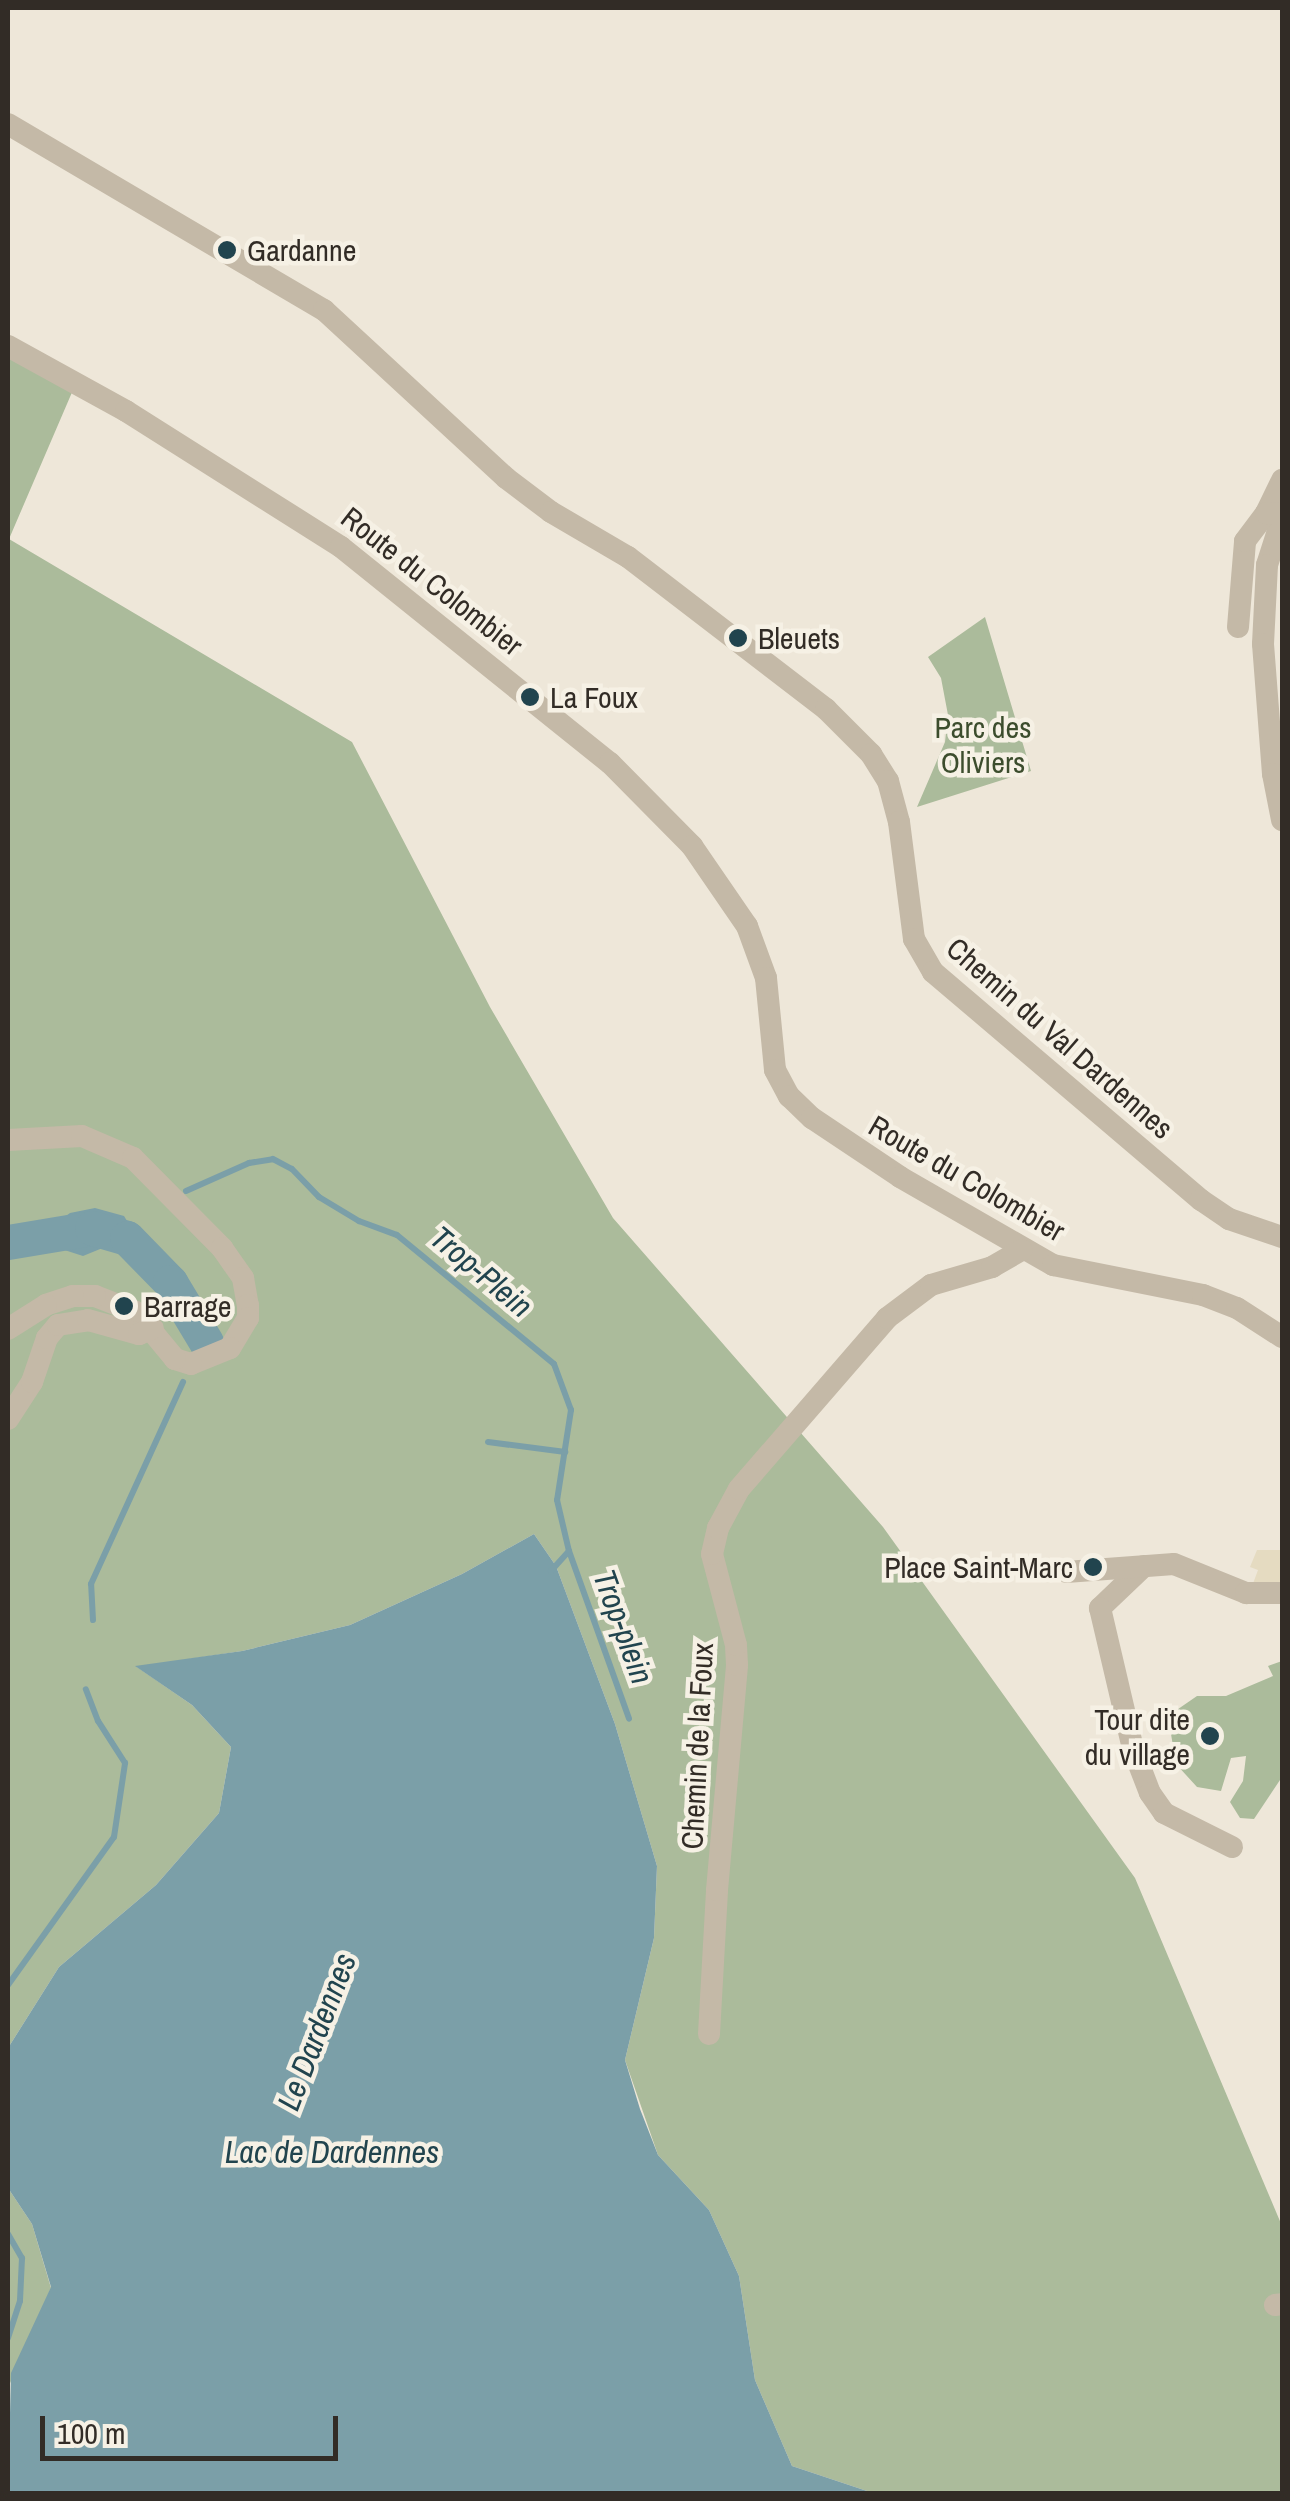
<!DOCTYPE html>
<html>
<head>
<meta charset="utf-8">
<style>
  body { margin:0 }
  #map { position:relative; width:1290px; height:2501px; overflow:hidden; background:#eee7d9; font-family:"Archivo Narrow",sans-serif }
  div>[style] { position:absolute }
  .green>* { inset:0; background:#abbb9b }
  .plaza>* { inset:0; background:#e5dbc1 }
  .water>* { inset:0; background:#7b9fa8 }
  .stream>* { height:6px; margin:-3px; padding:0 3px; transform-origin:3px; border-radius:3px; background:#7b9fa8 }
  .river>* { height:35px; margin:-17.5px; padding:0 17.5px; transform-origin:17.5px; border-radius:17.5px; background:#7b9fa8 }
  .minor>* { height:22px; margin:-11px; padding:0 11px; transform-origin:11px; border-radius:11px; background:#c4b9a7 }
  .dots>* { width:28px; height:28px; translate:-50% -50%; box-sizing:border-box; border:5px solid #f6f1e5; border-radius:50% }
  span { translate:-50% -50%; white-space:nowrap; text-align:center; line-height:1.15; -webkit-text-stroke:9px #f6f1e5; paint-order:stroke }
  .poi-label { font-size:30px; color:#322c26 }
  .left { translate:0 -50%; text-align:left }
  .right { translate:-100% -50%; text-align:right }
  .street-label { font-size:30px; color:#322c26 }
  .park-label { font-size:30px; color:#3c4d2d }
  .water-label { font-size:32px; color:#21444e; font-style:italic }
  .frame { position:absolute; inset:0; border:10px solid #322c26; pointer-events:none }
  .scale { position:absolute; left:40px; top:2416px; width:298px; height:45px; box-sizing:border-box; border:5px solid #322c26; border-top:0; padding-left:12px; font-size:30px; line-height:35px; white-space:nowrap; color:#322c26; -webkit-text-stroke:8px #f6f1e5; paint-order:stroke }
</style>
</head>
<body>
<div id="map">
  <div class="green">
    <div style="clip-path:polygon(8px 358px,76px 383px,9px 539px,352px 742px,490px 1007px,613px 1218px,883px 1527px,1135px 1878px,1282px 2226px,1282px 2493px,873px 2493px,792px 2466px,755px 2380px,739px 2276px,709px 2210px,658px 2155px,625px 2060px,654px 1938px,657px 1866px,615px 1724px,556px 1566px,534px 1534px,462px 1574px,350px 1625px,242px 1651px,137px 1667px,192px 1705px,231px 1747px,219px 1813px,156px 1885px,59px 1967px,8px 2048px)"></div>
    <div style="clip-path:polygon(985px 617px,1031px 771px,917px 807px,945px 742px,948px 715px,941px 678px,928px 657px)"></div>
    <div style="clip-path:polygon(1282px 1661px,1282px 1777px,1254px 1819px,1240px 1818px,1230px 1802px,1243px 1781px,1246px 1756px,1231px 1758px,1221px 1791px,1197px 1787px,1176px 1764px,1168px 1716px,1197px 1696px,1226px 1696px,1273px 1676px,1268px 1666px)"></div>
    <div style="clip-path:polygon(8px 2188px,32px 2224px,51px 2288px,8px 2388px)"></div>
  </div>
  <div class="plaza">
    <div style="clip-path:polygon(1257px 1550px,1282px 1550px,1282px 1586px,1251px 1589px,1258px 1570px,1250px 1567px)"></div>
  </div>
  <div class="water">
    <div style="clip-path:polygon(95px 1208px,124px 1216px,130px 1226px,127px 1238px,83px 1256px,52px 1246px,48px 1235px,54px 1225px,70px 1213px)"></div>
    <div style="clip-path:polygon(534px 1534px,556px 1566px,615px 1724px,657px 1866px,654px 1938px,625px 2060px,640px 2109px,658px 2155px,709px 2210px,739px 2276px,755px 2380px,792px 2466px,873px 2493px,8px 2493px,11px 2373px,51px 2287px,32px 2224px,8px 2188px,8px 2048px,59px 1967px,156px 1885px,219px 1813px,231px 1747px,192px 1705px,135px 1666px,242px 1651px,350px 1625px,462px 1574px)"></div>
  </div>
  <div class="stream">
    <div style="left:186px;top:1191px;width:69px;rotate:-24deg"></div>
    <div style="left:249px;top:1163px;width:24px;rotate:-9deg"></div>
    <div style="left:273px;top:1159px;width:21px;rotate:28deg"></div>
    <div style="left:292px;top:1169px;width:39px;rotate:46deg"></div>
    <div style="left:319px;top:1197px;width:47px;rotate:31deg"></div>
    <div style="left:359px;top:1221px;width:40px;rotate:20.2deg"></div>
    <div style="left:397px;top:1235px;width:203px;rotate:39.4deg"></div>
    <div style="left:554px;top:1364px;width:49px;rotate:69.7deg"></div>
    <div style="left:571px;top:1410px;width:91px;rotate:98.8deg"></div>
    <div style="left:557px;top:1500px;width:52px;rotate:76.8deg"></div>
    <div style="left:569px;top:1551px;width:27px;rotate:132deg"></div>
    <div style="left:488px;top:1442px;width:78px;rotate:7.4deg"></div>
    <div style="left:569px;top:1551px;width:178px;rotate:70.3deg"></div>
    <div style="left:93px;top:1620px;width:36px;rotate:-93deg"></div>
    <div style="left:91px;top:1584px;width:222px;rotate:-65.5deg"></div>
    <div style="left:8px;top:1985px;width:182px;rotate:-54.4deg"></div>
    <div style="left:114px;top:1837px;width:75px;rotate:-81.5deg"></div>
    <div style="left:125px;top:1763px;width:50px;rotate:-122.7deg"></div>
    <div style="left:98px;top:1721px;width:34px;rotate:-111deg"></div>
    <div style="left:8px;top:2234px;width:28px;rotate:60deg"></div>
    <div style="left:22px;top:2258px;width:43px;rotate:92.7deg"></div>
    <div style="left:20px;top:2301px;width:39px;rotate:108deg"></div>
  </div>
  <div class="river">
    <div style="left:8px;top:1242px;width:85px;rotate:-9.5deg"></div>
    <div style="left:92px;top:1228px;width:36px;rotate:16deg"></div>
    <div style="left:127px;top:1238px;width:62px;rotate:45.7deg"></div>
    <div style="left:170px;top:1282px;width:70px;rotate:59deg"></div>
  </div>
  <div class="minor">
    <div style="left:8px;top:124px;width:367px;rotate:30.5deg"></div>
    <div style="left:324px;top:310px;width:248px;rotate:42.7deg"></div>
    <div style="left:506px;top:478px;width:56px;rotate:37.1deg"></div>
    <div style="left:551px;top:512px;width:89px;rotate:30.3deg"></div>
    <div style="left:628px;top:557px;width:250px;rotate:37.5deg"></div>
    <div style="left:826px;top:709px;width:64px;rotate:45deg"></div>
    <div style="left:871px;top:754px;width:32px;rotate:58deg"></div>
    <div style="left:888px;top:781px;width:42px;rotate:75deg"></div>
    <div style="left:899px;top:822px;width:118px;rotate:82.7deg"></div>
    <div style="left:914px;top:939px;width:38px;rotate:60deg"></div>
    <div style="left:933px;top:972px;width:352px;rotate:40.4deg"></div>
    <div style="left:1201px;top:1200px;width:34px;rotate:34deg"></div>
    <div style="left:1229px;top:1219px;width:56px;rotate:18.8deg"></div>
    <div style="left:8px;top:346px;width:135px;rotate:28.8deg"></div>
    <div style="left:126px;top:411px;width:254px;rotate:32.3deg"></div>
    <div style="left:341px;top:547px;width:345px;rotate:38.8deg"></div>
    <div style="left:610px;top:763px;width:117px;rotate:45.3deg"></div>
    <div style="left:692px;top:846px;width:97px;rotate:55.5deg"></div>
    <div style="left:747px;top:926px;width:55px;rotate:69.9deg"></div>
    <div style="left:766px;top:978px;width:92px;rotate:84.4deg"></div>
    <div style="left:775px;top:1070px;width:30px;rotate:62deg"></div>
    <div style="left:789px;top:1096px;width:32px;rotate:44deg"></div>
    <div style="left:812px;top:1118px;width:106px;rotate:33.8deg"></div>
    <div style="left:900px;top:1177px;width:177px;rotate:29.9deg"></div>
    <div style="left:1053px;top:1265px;width:153px;rotate:11.3deg"></div>
    <div style="left:1203px;top:1295px;width:36px;rotate:21deg"></div>
    <div style="left:1237px;top:1308px;width:54px;rotate:32.8deg"></div>
    <div style="left:1266px;top:513px;width:37px;rotate:-64deg"></div>
    <div style="left:1282px;top:518px;width:49px;rotate:107.7deg"></div>
    <div style="left:1267px;top:565px;width:79px;rotate:92.9deg"></div>
    <div style="left:1263px;top:644px;width:130px;rotate:85.6deg"></div>
    <div style="left:1273px;top:774px;width:47px;rotate:78.9deg"></div>
    <div style="left:1238px;top:627px;width:86px;rotate:-85.3deg"></div>
    <div style="left:1245px;top:541px;width:35px;rotate:-53deg"></div>
    <div style="left:1266px;top:513px;width:16px;rotate:4deg"></div>
    <div style="left:8px;top:1140px;width:74px;rotate:-3.1deg"></div>
    <div style="left:82px;top:1136px;width:56px;rotate:23.3deg"></div>
    <div style="left:133px;top:1158px;width:127px;rotate:45.3deg"></div>
    <div style="left:222px;top:1248px;width:37px;rotate:55deg"></div>
    <div style="left:243px;top:1278px;width:27px;rotate:80deg"></div>
    <div style="left:248px;top:1305px;width:13px;rotate:90deg"></div>
    <div style="left:248px;top:1318px;width:35px;rotate:121deg"></div>
    <div style="left:230px;top:1348px;width:42px;rotate:157.7deg"></div>
    <div style="left:191px;top:1364px;width:17px;rotate:-163deg"></div>
    <div style="left:175px;top:1359px;width:61px;rotate:-129.7deg"></div>
    <div style="left:136px;top:1312px;width:44px;rotate:-158.7deg"></div>
    <div style="left:95px;top:1296px;width:22px;rotate:180deg"></div>
    <div style="left:73px;top:1296px;width:28px;rotate:162deg"></div>
    <div style="left:46px;top:1305px;width:45px;rotate:147.7deg"></div>
    <div style="left:8px;top:1419px;width:44px;rotate:-57deg"></div>
    <div style="left:32px;top:1382px;width:46px;rotate:-71.2deg"></div>
    <div style="left:47px;top:1338px;width:17px;rotate:-50deg"></div>
    <div style="left:58px;top:1325px;width:30px;rotate:-9deg"></div>
    <div style="left:88px;top:1320px;width:53px;rotate:15.4deg"></div>
    <div style="left:139px;top:1334px;width:15px;rotate:-23deg"></div>
    <div style="left:1144px;top:1566px;width:61px;rotate:136.3deg"></div>
    <div style="left:1100px;top:1608px;width:145px;rotate:76.8deg"></div>
    <div style="left:1133px;top:1749px;width:47px;rotate:68.9deg"></div>
    <div style="left:1150px;top:1793px;width:24px;rotate:55deg"></div>
    <div style="left:1164px;top:1813px;width:76px;rotate:26.6deg"></div>
    <div style="left:1066px;top:1572px;width:108px;rotate:-4.2deg"></div>
    <div style="left:1174px;top:1564px;width:78px;rotate:21.9deg"></div>
    <div style="left:1246px;top:1593px;width:36px"></div>
    <div style="left:709px;top:2034px;width:144px;rotate:-86.8deg"></div>
    <div style="left:717px;top:1890px;width:226px;rotate:-84.9deg"></div>
    <div style="left:737px;top:1665px;width:20px;rotate:-93deg"></div>
    <div style="left:736px;top:1645px;width:94px;rotate:-104.8deg"></div>
    <div style="left:712px;top:1554px;width:27px;rotate:-77deg"></div>
    <div style="left:718px;top:1528px;width:44px;rotate:-61.7deg"></div>
    <div style="left:739px;top:1489px;width:226px;rotate:-49.1deg"></div>
    <div style="left:887px;top:1318px;width:55px;rotate:-36.9deg"></div>
    <div style="left:931px;top:1285px;width:64px;rotate:-16.4deg"></div>
    <div style="left:992px;top:1267px;width:34px;rotate:-30deg"></div>
    <div style="left:1275px;top:2305px;width:7px;rotate:-8deg"></div>
  </div>
  <div class="dots">
    <div style="left:227px;top:250px;background:#21444e"></div>
    <div style="left:738px;top:638px;background:#21444e"></div>
    <div style="left:530px;top:697px;background:#21444e"></div>
    <div style="left:124px;top:1306px;background:#21444e"></div>
    <div style="left:1093px;top:1567px;background:#21444e"></div>
    <div style="left:1210px;top:1736px;background:#21444e"></div>
  </div>
  <div class="poi-label">
    <span class="left" style="left:247px;top:250px">Gardanne</span>
    <span class="left" style="left:758px;top:638px">Bleuets</span>
    <span class="left" style="left:550px;top:697px">La Foux</span>
    <span class="left" style="left:144px;top:1306px">Barrage</span>
    <span class="right" style="left:1073px;top:1567px">Place Saint-Marc</span>
    <span class="right" style="left:1190px;top:1736px">Tour dite<br>du village</span>
  </div>
  <div class="street-label">
    <span style="left:432px;top:581px;rotate:38deg">Route du Colombier</span>
    <span style="left:1060px;top:1038px;rotate:41deg">Chemin du Val Dardennes</span>
    <span style="left:967px;top:1178px;rotate:30deg">Route du Colombier</span>
    <span style="left:697px;top:1746px;rotate:-87deg">Chemin de la Foux</span>
  </div>
  <div class="park-label">
    <span style="left:983px;top:744px">Parc des<br>Oliviers</span>
  </div>
  <div class="water-label">
    <span style="left:481px;top:1272px;rotate:40deg">Trop-Plein</span>
    <span style="left:623px;top:1627px;rotate:70deg">Trop-plein</span>
    <span style="left:317px;top:2032px;rotate:-69deg">Le Dardennes</span>
    <span style="left:332px;top:2152px">Lac de Dardennes</span>
  </div>
  <div class="frame"></div>
  <div class="scale">100 m</div>
</div>
</body>
</html>
